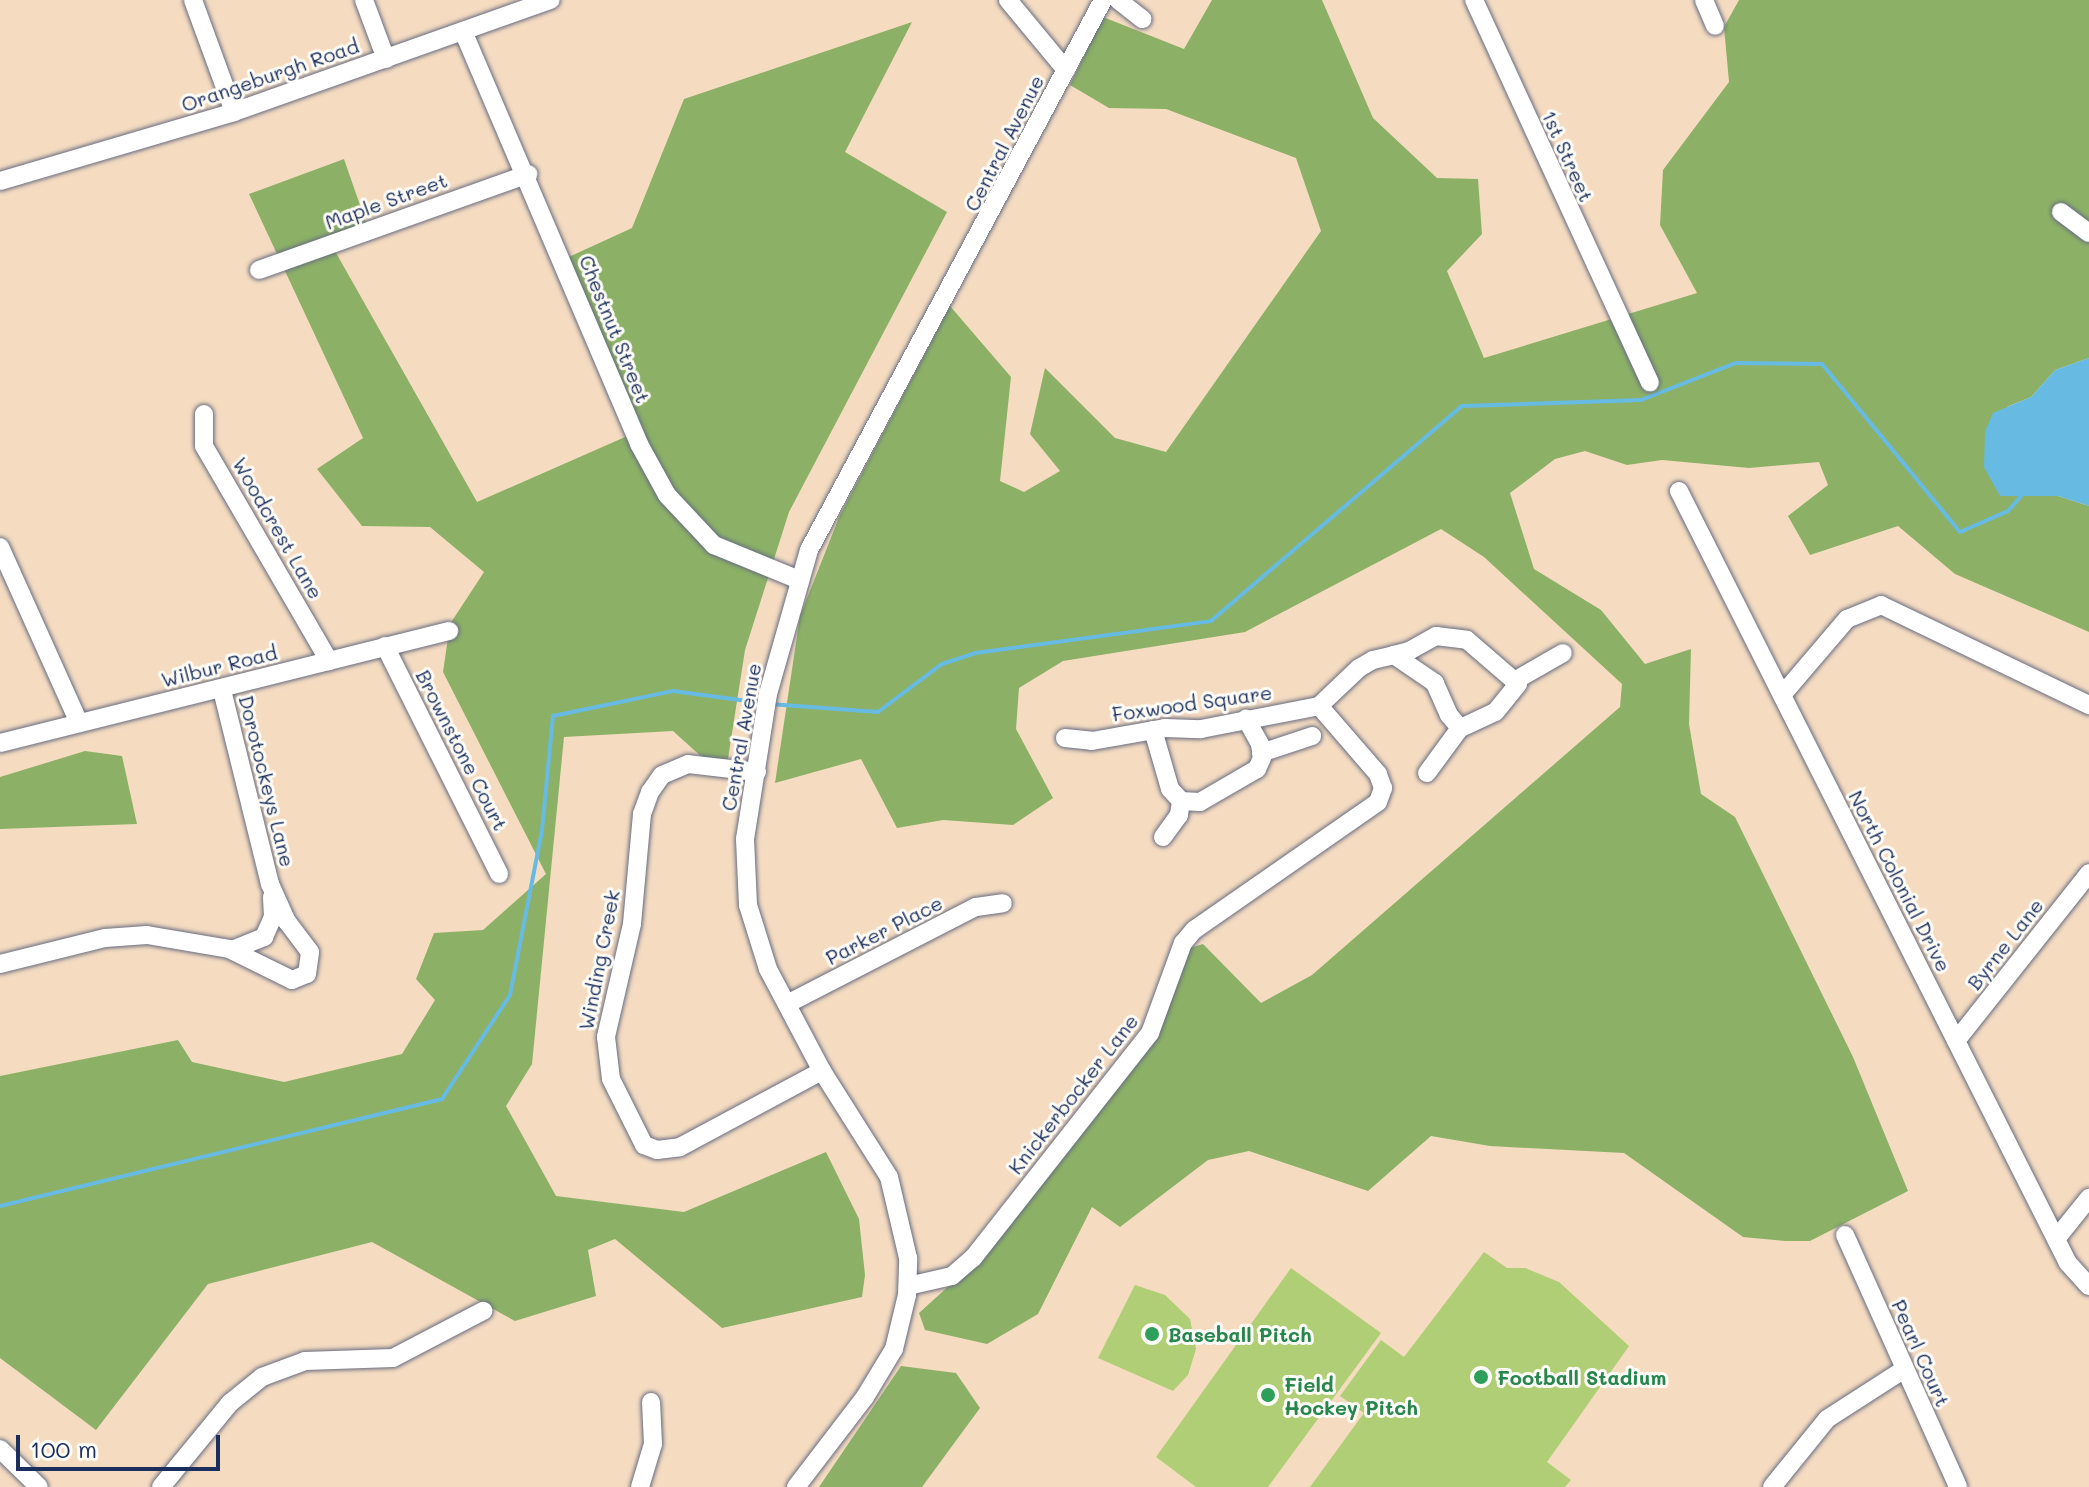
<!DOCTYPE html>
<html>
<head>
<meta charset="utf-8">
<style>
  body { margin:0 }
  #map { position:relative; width:2089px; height:1487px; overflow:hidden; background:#f5dcc1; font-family:Mali,sans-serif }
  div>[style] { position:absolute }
  .green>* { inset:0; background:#b0ce75 }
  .forest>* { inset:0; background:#8cb166 }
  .water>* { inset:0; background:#67bbe3 }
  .stream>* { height:4px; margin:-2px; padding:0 2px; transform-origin:2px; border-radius:2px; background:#67bbe3 }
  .roads { filter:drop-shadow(0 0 2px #676c81) drop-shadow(0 0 2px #676c81) }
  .minor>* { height:18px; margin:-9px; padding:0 9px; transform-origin:9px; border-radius:9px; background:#fff }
  .dots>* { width:22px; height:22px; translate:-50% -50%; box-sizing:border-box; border:4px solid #fdfcf7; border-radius:50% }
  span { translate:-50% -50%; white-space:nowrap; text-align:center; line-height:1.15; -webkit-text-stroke:6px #fdfcf7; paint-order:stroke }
  .street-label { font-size:20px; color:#1b2f5e }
  .leisure-label { font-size:20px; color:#27864d; font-weight:700 }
  .left { translate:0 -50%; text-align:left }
  .scale { position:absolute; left:16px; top:1435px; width:204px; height:36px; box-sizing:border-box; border:4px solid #1b2f5e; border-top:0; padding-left:10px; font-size:24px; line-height:28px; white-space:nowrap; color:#1b2f5e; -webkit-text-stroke:6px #fdfcf7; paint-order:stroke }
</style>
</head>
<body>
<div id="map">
  <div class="green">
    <div style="clip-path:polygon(1484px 1252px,1507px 1268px,1525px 1268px,1559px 1282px,1629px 1346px,1547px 1462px,1571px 1480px,1565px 1487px,1310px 1487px,1364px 1413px,1340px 1396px,1381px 1340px,1404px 1357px)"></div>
    <div style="clip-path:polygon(1291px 1268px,1381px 1333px,1268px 1487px,1196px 1487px,1156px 1457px)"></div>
    <div style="clip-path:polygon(1135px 1285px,1165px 1295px,1190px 1319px,1196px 1349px,1188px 1375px,1173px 1391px,1098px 1358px)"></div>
  </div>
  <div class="forest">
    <div style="clip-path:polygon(1212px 0,1322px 0,1373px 118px,1437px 178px,1478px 179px,1482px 234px,1447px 271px,1484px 358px,1697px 293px,1660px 225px,1663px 170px,1729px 82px,1724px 27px,1739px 0,2089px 0,2089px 358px,2055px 370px,2031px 397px,2007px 407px,2000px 496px,2058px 496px,2089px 506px,2089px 632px,1955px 574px,1898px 526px,1810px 555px,1788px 516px,1828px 485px,1819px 462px,1749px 468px,1662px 460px,1627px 465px,1585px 451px,1555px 459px,1510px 493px,1534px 569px,1601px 610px,1645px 664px,1691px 649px,1689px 724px,1701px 794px,1735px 817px,1853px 1057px,1908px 1191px,1810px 1241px,1785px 1241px,1743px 1237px,1624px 1153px,1490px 1146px,1431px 1136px,1368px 1191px,1249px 1151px,1208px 1160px,1120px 1227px,1092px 1207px,1038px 1314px,987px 1344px,925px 1330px,919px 1313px,951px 1284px,1153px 1041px,1187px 949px,1203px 944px,1261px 1003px,1312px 975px,1620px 707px,1622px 684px,1484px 557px,1441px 529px,1245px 632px,1063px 661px,1019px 688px,1016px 729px,1053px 798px,1013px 825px,943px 820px,897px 828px,861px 759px,775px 783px,800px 616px,840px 515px,950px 306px,1011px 377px,1000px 481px,1024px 492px,1060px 471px,1030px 434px,1045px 368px,1115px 438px,1166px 452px,1321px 231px,1296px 158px,1166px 109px,1109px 108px,1070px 85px,1103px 17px,1184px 49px)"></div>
    <div style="clip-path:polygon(912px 22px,845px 152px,947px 212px,789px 512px,745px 650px,725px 778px,673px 731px,564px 737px,532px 1064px,506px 1106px,556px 1196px,684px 1212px,826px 1152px,859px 1219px,865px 1275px,862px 1297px,722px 1328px,615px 1239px,588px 1250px,596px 1296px,515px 1321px,372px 1242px,208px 1284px,96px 1430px,0 1358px,0 1076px,178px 1040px,192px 1062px,284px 1082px,402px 1054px,435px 1000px,416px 979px,434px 933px,483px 930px,546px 874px,443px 672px,450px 624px,484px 572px,430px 527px,362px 526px,317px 469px,363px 438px,249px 194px,344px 159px,369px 231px,331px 244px,477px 502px,641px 430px,560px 261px,632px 228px,684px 99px)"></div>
    <div style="clip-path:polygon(85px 751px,122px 756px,137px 824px,0 829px,0 777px)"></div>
    <div style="clip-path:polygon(901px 1366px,956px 1373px,980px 1408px,922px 1487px,819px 1487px)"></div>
  </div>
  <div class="water">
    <div style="clip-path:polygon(2089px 358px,2089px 506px,2058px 496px,2000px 496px,1984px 467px,1985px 432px,1993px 413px,2031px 397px,2055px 370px)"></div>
  </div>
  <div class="stream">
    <div style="left:770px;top:704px;width:108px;rotate:4.2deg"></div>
    <div style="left:878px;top:712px;width:80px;rotate:-36.9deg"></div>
    <div style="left:942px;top:664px;width:35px;rotate:-18deg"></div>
    <div style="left:975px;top:653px;width:238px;rotate:-7.7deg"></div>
    <div style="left:1211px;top:621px;width:330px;rotate:-40.6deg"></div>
    <div style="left:1462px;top:406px;width:179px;rotate:-1.9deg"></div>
    <div style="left:1641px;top:400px;width:102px;rotate:-21.3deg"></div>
    <div style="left:1736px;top:363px;width:86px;rotate:0.7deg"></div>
    <div style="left:1822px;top:364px;width:217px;rotate:50.6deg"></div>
    <div style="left:1960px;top:532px;width:52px;rotate:-23.6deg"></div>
    <div style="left:2008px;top:511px;width:21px;rotate:-49deg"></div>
    <div style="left:0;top:1206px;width:455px;rotate:-13.6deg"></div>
    <div style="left:442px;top:1099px;width:124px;rotate:-56.8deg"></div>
    <div style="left:510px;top:995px;width:168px;rotate:-79deg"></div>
    <div style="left:542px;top:830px;width:115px;rotate:-84.5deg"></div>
    <div style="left:553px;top:716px;width:123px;rotate:-11.8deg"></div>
    <div style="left:673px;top:691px;width:90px;rotate:7.7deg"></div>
  </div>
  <div class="roads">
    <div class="minor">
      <div style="left:193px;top:0;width:119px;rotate:69.9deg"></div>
      <div style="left:364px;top:0;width:63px;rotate:69.6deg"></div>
      <div style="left:1008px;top:0;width:91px;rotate:50.4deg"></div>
      <div style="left:1118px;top:0;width:31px;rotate:38deg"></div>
      <div style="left:1474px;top:0;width:421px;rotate:65.3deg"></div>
      <div style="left:1704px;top:0;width:28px;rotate:67deg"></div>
      <div style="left:463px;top:31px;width:449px;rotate:66.9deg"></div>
      <div style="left:639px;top:444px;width:58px;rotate:61.2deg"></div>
      <div style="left:667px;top:495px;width:69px;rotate:46.8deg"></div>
      <div style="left:714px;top:545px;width:90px;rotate:22.3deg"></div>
      <div style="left:0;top:181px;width:244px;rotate:-16.4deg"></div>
      <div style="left:234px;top:112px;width:336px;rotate:-19.5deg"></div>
      <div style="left:2061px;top:212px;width:35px;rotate:37deg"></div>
      <div style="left:259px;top:270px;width:286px;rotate:-19.6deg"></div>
      <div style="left:204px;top:414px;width:32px;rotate:90deg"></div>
      <div style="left:204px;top:446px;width:249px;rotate:59.8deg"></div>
      <div style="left:1679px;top:491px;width:864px;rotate:63.26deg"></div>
      <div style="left:2068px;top:1263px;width:31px;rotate:48deg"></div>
      <div style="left:0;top:547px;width:193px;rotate:65.8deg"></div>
      <div style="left:385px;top:646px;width:255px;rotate:63.4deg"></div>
      <div style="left:1516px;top:680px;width:54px;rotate:-29.9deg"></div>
      <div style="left:1783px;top:694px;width:99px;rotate:-49.5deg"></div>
      <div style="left:1847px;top:619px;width:37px;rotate:-22deg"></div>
      <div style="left:1881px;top:605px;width:231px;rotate:25.7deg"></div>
      <div style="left:1153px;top:730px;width:61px;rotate:73.9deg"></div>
      <div style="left:1170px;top:789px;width:16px;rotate:47deg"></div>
      <div style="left:1181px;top:801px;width:19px;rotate:3deg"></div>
      <div style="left:1200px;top:802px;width:66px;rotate:-30.1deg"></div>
      <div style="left:1257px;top:769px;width:12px;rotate:-66deg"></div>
      <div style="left:1262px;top:758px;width:14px;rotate:-98deg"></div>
      <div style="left:1260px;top:744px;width:29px;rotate:-119deg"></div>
      <div style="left:1065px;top:738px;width:27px;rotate:6deg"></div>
      <div style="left:1092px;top:741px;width:74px;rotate:-10.1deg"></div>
      <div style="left:1165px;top:728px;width:36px;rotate:2deg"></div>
      <div style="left:1201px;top:729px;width:120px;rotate:-11deg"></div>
      <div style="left:1319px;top:706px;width:55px;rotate:-43.5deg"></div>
      <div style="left:1359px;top:668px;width:16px;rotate:-30deg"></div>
      <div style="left:1373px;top:660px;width:22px;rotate:-13deg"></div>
      <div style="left:1394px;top:655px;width:16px;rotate:-15deg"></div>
      <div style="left:1409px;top:651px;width:31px;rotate:-29deg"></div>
      <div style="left:1436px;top:636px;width:31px;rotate:7deg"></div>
      <div style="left:1467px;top:640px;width:67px;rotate:40.8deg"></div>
      <div style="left:1518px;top:684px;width:36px;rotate:129deg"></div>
      <div style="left:1495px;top:712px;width:38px;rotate:155deg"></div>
      <div style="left:1460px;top:728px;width:17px;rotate:-130deg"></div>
      <div style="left:1449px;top:715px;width:35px;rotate:-114deg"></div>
      <div style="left:1435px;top:683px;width:50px;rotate:-145.7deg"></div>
      <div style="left:0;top:743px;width:463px;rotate:-14deg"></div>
      <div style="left:1261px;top:753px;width:54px;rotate:-18.4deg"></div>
      <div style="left:757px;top:772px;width:69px;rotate:-173.4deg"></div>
      <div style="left:688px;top:764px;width:28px;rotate:157deg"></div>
      <div style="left:662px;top:775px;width:21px;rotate:125deg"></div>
      <div style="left:650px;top:792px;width:23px;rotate:110deg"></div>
      <div style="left:642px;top:814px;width:110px;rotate:95.2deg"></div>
      <div style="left:632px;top:924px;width:116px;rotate:103deg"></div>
      <div style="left:606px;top:1037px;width:42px;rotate:83.2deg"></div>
      <div style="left:611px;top:1079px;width:74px;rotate:63.4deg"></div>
      <div style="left:644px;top:1145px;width:14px;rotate:21deg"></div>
      <div style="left:657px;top:1150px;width:23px;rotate:-7deg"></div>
      <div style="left:680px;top:1147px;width:161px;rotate:-28.2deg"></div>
      <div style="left:1427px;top:773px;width:56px;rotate:-53.7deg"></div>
      <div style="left:1163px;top:837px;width:27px;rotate:-54deg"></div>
      <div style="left:1179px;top:815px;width:14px;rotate:-82deg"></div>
      <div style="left:232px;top:950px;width:35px;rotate:-22deg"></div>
      <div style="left:264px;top:937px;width:22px;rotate:-66deg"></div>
      <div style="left:273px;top:917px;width:20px;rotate:-93deg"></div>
      <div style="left:0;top:964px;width:108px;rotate:-13.9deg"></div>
      <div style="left:105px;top:938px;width:42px;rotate:-4.1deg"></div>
      <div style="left:147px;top:935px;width:83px;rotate:9.7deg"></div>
      <div style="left:229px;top:949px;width:70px;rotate:26.2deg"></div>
      <div style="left:292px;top:980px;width:16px;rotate:-22deg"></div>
      <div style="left:307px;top:974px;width:22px;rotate:-82deg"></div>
      <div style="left:310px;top:952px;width:38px;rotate:-127deg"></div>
      <div style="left:287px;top:922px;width:42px;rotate:-114.1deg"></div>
      <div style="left:270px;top:884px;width:200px;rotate:-103.9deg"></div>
      <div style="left:787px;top:1004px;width:212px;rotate:-27.2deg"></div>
      <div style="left:976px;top:907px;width:27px;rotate:-8deg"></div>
      <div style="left:1956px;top:1041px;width:214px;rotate:-51.6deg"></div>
      <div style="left:1845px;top:1235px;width:276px;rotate:65.8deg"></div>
      <div style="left:2056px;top:1239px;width:53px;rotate:-51.2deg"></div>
      <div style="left:908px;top:1286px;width:45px;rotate:-12.8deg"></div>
      <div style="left:952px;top:1276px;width:28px;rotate:-41deg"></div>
      <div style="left:973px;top:1258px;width:286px;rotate:-51.8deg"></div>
      <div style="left:1150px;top:1033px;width:96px;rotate:-69.9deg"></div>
      <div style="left:1183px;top:943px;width:17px;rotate:-50deg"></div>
      <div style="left:1194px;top:930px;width:224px;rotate:-34.8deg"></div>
      <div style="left:1378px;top:802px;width:15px;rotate:-70deg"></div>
      <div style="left:1383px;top:788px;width:15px;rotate:-110deg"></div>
      <div style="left:1378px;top:774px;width:90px;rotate:-130.9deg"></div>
      <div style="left:0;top:1449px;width:54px;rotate:44.3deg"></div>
      <div style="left:161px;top:1487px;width:109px;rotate:-50.6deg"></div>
      <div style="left:230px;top:1403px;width:41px;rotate:-39.1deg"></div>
      <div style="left:262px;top:1377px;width:46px;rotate:-20.4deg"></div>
      <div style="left:305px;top:1361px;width:88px;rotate:-2deg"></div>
      <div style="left:393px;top:1358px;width:102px;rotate:-27.6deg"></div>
      <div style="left:640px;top:1487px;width:45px;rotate:-73.2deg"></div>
      <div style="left:653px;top:1444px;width:42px;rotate:-92.7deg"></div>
      <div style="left:796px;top:1487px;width:113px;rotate:-52.5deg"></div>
      <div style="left:865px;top:1397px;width:56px;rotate:-58.9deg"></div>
      <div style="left:894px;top:1349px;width:56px;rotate:-76.5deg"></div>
      <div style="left:907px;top:1295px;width:37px;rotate:-88deg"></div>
      <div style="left:908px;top:1258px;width:83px;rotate:-103.2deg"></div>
      <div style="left:889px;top:1177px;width:125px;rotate:-122.3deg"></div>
      <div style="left:822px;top:1071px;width:115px;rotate:-117.9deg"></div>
      <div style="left:768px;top:969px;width:67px;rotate:-107.4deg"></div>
      <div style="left:748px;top:905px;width:66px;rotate:-92.6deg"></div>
      <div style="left:745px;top:839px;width:147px;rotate:-81deg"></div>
      <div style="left:768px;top:694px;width:150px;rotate:-74.1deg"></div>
      <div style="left:809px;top:550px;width:624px;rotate:-61.87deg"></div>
      <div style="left:1772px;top:1487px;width:87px;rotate:-51deg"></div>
      <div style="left:1827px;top:1419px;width:90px;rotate:-32.8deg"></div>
    </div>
  </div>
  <div class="dots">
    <div style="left:1152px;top:1334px;background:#2e9e5b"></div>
    <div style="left:1481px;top:1377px;background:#2e9e5b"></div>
    <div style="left:1268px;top:1395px;background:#2e9e5b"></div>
  </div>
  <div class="street-label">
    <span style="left:270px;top:75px;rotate:-19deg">Orangeburgh Road</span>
    <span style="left:1004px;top:143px;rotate:-63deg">Central Avenue</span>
    <span style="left:1568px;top:156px;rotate:66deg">1st Street</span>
    <span style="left:386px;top:201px;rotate:-20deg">Maple Street</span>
    <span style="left:615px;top:329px;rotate:68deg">Chestnut Street</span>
    <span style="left:278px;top:528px;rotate:60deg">Woodcrest Lane</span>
    <span style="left:219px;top:666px;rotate:-14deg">Wilbur Road</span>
    <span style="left:1192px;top:703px;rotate:-8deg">Foxwood Square</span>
    <span style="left:741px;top:737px;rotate:-80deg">Central Avenue</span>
    <span style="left:462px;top:750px;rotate:63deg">Brownstone Court</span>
    <span style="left:267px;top:781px;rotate:76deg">Dorotockeys Lane</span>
    <span style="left:1900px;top:881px;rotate:63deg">North Colonial Drive</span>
    <span style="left:884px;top:930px;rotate:-27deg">Parker Place</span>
    <span style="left:2005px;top:944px;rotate:-52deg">Byrne Lane</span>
    <span style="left:599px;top:960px;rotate:-79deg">Winding Creek</span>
    <span style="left:1073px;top:1094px;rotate:-52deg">Knickerbocker Lane</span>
    <span style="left:1921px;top:1353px;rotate:66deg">Pearl Court</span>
  </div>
  <div class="leisure-label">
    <span class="left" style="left:1168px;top:1334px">Baseball Pitch</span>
    <span class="left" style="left:1497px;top:1377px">Football Stadium</span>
    <span class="left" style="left:1284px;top:1396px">Field<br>Hockey Pitch</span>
  </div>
  <div class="scale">100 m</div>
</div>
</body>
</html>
